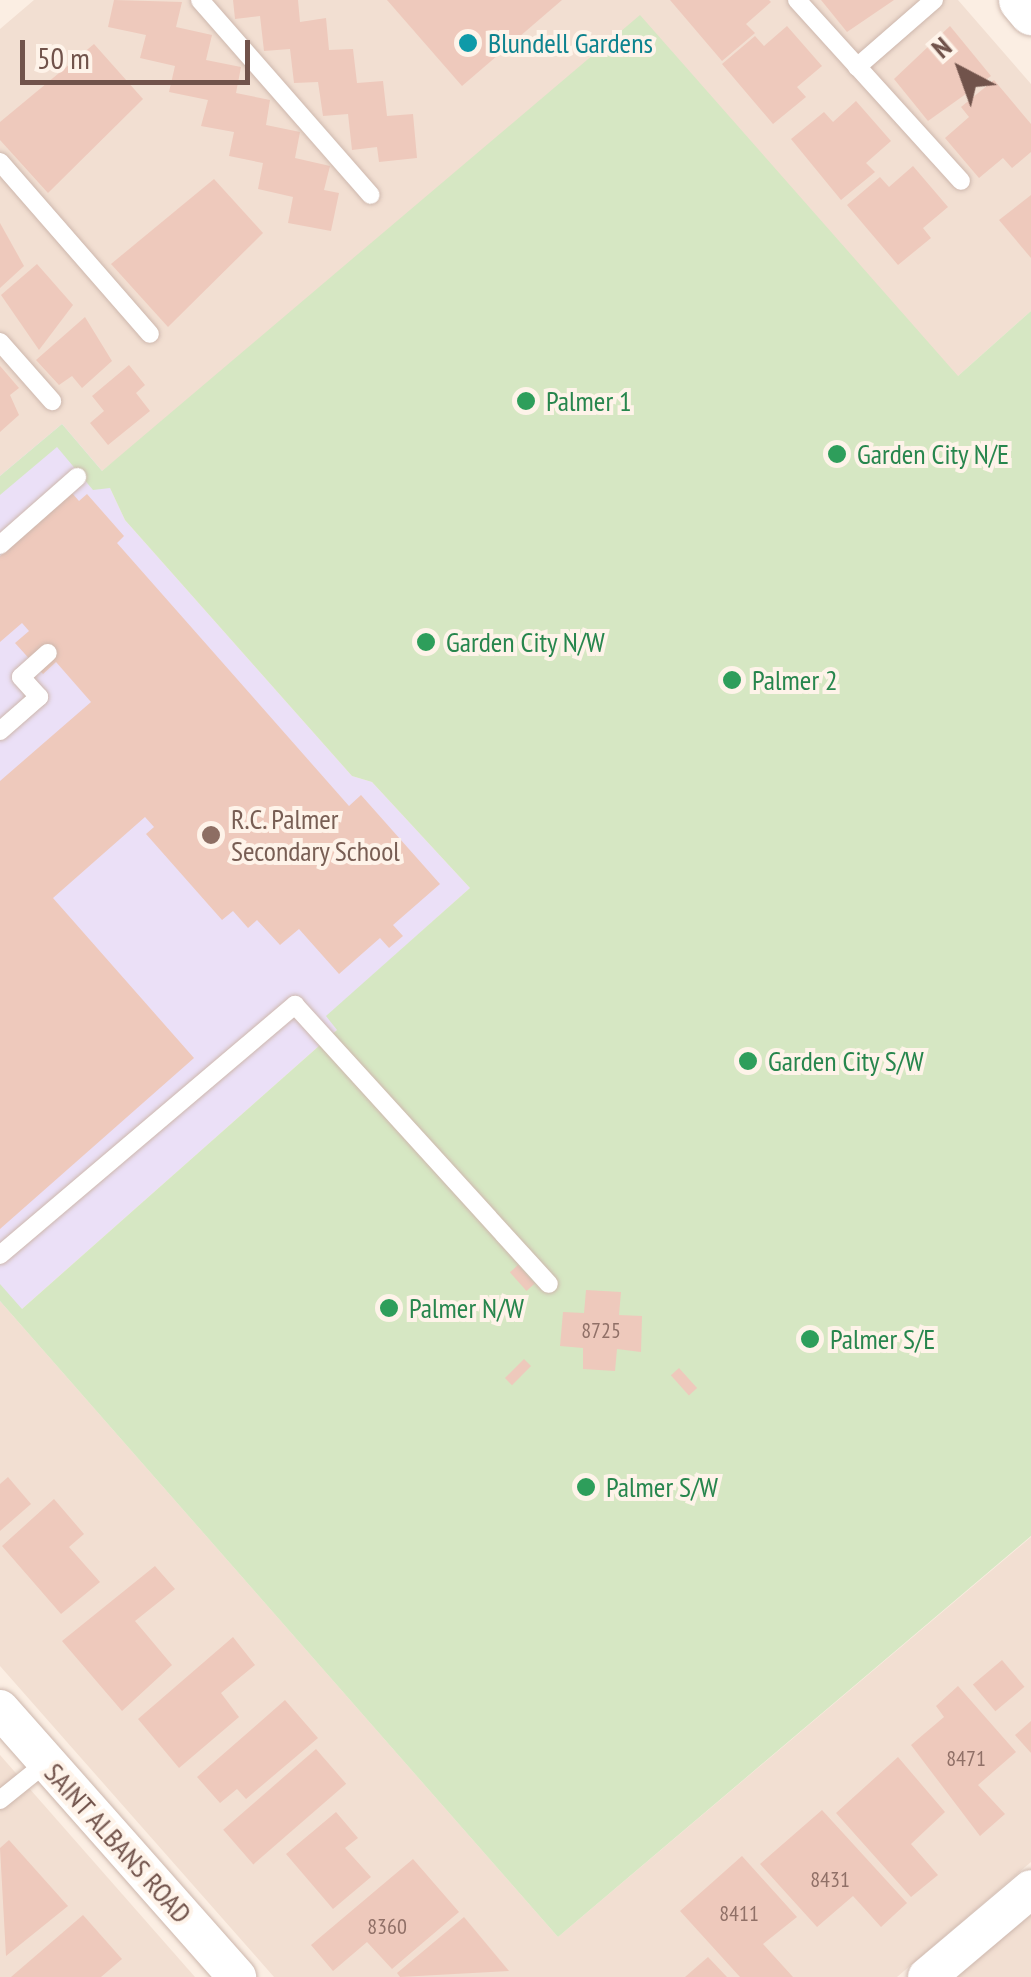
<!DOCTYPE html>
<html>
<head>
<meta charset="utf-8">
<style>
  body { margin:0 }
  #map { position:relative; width:1031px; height:1977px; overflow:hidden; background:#fbeee3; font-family:"PT Sans Narrow",sans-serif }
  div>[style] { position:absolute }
  .residential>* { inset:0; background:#f2dfd2 }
  .education>* { inset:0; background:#ebe0f7 }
  .green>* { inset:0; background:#d6e7c3 }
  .building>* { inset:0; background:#eec9bc; transform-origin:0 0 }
  .roads { filter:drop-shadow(0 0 2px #cdb7ad) drop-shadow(0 0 2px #cdb7ad) }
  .service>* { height:18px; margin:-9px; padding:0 9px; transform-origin:9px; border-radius:9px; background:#fff }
  .minor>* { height:38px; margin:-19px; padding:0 19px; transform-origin:19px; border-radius:19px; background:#fff }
  .tertiary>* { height:45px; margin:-22.5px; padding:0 22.5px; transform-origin:22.5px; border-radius:22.5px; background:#fff }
  .dots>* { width:28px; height:28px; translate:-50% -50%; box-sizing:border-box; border:5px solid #fef3e9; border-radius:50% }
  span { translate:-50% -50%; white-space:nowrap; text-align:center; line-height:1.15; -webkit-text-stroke:8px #fef3e9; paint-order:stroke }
  .number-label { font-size:22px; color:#907067 }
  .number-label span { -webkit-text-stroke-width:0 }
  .culture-label { font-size:28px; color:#0d838f }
  .left { translate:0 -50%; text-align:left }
  .leisure-label { font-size:28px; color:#27864d }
  .education-label { font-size:28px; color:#785e54 }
  .street-label { font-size:28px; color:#71534b }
  .north { position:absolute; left:911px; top:20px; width:100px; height:100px; -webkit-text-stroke:8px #fef3e9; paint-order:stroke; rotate:319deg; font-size:28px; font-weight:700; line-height:40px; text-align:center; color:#71534b }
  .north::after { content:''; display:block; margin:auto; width:35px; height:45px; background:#71534b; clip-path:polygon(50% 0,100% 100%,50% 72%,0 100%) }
  .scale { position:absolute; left:20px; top:40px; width:230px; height:45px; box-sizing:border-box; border:5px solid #71534b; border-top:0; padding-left:12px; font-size:30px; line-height:35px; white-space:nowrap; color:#71534b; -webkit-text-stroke:8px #fef3e9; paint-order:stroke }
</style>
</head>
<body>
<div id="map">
  <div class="residential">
    <div style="clip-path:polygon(34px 0,958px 0,1031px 84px,1031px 311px,958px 376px,117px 459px,102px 471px,62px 424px,0 476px,0 29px)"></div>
    <div style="clip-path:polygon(0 1301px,558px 1937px,1031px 1537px,1031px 1862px,897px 1977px,274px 1977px,0 1666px)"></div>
    <div style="clip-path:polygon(0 1755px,195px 1977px,0 1977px)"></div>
    <div style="clip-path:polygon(1031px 1914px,1031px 1977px,957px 1977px)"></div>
  </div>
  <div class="education">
    <div style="clip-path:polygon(62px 424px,102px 471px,125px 520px,352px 776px,372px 782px,470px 888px,327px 1016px,338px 1029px,14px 1316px,0 1301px,0 476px)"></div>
  </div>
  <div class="green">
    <div style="clip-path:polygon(640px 15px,958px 376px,1031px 311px,1031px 1536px,558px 1937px,0 1301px,0 1284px,22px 1309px,337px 1030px,326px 1016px,470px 888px,372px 782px,352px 776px,125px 520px,110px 488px,93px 490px,57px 447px,0 495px,0 476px,62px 424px,102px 471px)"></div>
  </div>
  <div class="building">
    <div style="clip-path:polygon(114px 0,182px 2px,176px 27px,212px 35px,206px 60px,241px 67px,236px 93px,270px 100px,266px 125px,300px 132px,295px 158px,330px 166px,324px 190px,339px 193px,331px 231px,288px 223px,293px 197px,258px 189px,263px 163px,229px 156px,234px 132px,201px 126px,208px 100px,169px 92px,175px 66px,140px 58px,146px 35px,108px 27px)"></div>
    <div style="clip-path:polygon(233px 0,298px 0,300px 22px,326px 18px,329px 50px,353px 49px,357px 83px,383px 81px,387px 116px,413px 114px,417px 158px,379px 162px,377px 147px,352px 150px,348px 114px,323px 116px,318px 82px,294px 83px,290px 49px,264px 51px,260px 16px,235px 19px)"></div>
    <div style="clip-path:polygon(387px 0,562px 0,462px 86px)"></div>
    <div style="clip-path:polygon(670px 0,769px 0,771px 2px,746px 24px,755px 33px,722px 61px)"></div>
    <div style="clip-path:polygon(821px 0,894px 0,847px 32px)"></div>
    <div style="clip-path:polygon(787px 26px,822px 66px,797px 87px,806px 97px,773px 124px,722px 64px,755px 36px,764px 46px)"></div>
    <div style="clip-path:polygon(950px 26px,991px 76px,928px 121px,894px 79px)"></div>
    <div style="clip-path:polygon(94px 44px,143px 99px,48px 193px,0 140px,0 122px)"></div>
    <div style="clip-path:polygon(994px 80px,1031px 124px,1031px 152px,1012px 168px,1003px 158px,979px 178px,945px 138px,969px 117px,961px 107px)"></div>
    <div style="clip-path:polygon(856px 101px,891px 141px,866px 163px,875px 172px,841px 200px,791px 139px,824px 112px,833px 122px)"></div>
    <div style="clip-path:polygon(913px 166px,948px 207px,923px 228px,931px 238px,898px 265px,847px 205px,880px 177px,889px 187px)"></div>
    <div style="clip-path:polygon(214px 179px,263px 233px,168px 327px,111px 264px)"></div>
    <div style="clip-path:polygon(1031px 195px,1031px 258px,999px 220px)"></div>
    <div style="clip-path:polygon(0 223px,24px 266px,0 288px)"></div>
    <div style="clip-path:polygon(37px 264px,73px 305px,39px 350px,1px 295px)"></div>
    <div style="clip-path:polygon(85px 317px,112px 361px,82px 388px,72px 376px,59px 385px,36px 360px)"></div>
    <div style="clip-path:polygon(129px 365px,145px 385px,136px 393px,150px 411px,108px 445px,90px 423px,104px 411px,92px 396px)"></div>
    <div style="clip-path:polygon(0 366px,19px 388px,10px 395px,19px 415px,0 432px)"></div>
    <div style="clip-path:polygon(72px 493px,79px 501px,87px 494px,124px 536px,117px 543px,349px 806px,361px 795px,440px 884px,393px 925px,403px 936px,389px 948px,380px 938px,339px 974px,299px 929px,280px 945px,257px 920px,248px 928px,233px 911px,222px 920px,146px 834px,154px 827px,145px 817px,53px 898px,194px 1058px,0 1229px,0 781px,91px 702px,56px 662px,43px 674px,15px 643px,29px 631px,22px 623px,0 642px,0 556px)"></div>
    <div style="left:518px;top:1265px;width:25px;height:11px;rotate:48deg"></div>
    <div style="clip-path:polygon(586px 1290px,621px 1292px,619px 1315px,642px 1316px,641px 1352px,617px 1349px,615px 1371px,583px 1369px,583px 1348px,560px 1346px,563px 1312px,584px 1313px)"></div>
    <div style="left:524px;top:1359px;width:10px;height:27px;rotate:45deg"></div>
    <div style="left:679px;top:1368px;width:27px;height:11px;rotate:48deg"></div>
    <div style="clip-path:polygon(8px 1477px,31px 1504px,0 1531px,0 1484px)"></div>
    <div style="clip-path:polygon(54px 1499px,84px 1534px,69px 1547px,100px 1582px,61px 1614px,2px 1546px)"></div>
    <div style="clip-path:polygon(155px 1566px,175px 1589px,135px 1621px,172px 1665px,122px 1711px,62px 1641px)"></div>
    <div style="clip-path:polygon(233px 1637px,255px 1665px,221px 1693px,239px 1717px,179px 1768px,138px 1719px)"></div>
    <div style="left:1002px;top:1660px;width:35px;height:38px;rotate:50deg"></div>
    <div style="clip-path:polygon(958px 1686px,1016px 1752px,978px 1785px,1005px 1814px,980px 1836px,911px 1745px,944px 1717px,936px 1706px)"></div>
    <div style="clip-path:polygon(285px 1700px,318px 1738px,246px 1799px,237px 1789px,220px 1803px,197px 1777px)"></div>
    <div style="clip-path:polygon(1031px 1721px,1031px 1753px,1015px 1735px)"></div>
    <div style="left:316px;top:1749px;width:46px;height:123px;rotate:49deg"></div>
    <div style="clip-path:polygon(898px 1757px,945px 1812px,911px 1844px,938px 1875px,911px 1897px,836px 1813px)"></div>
    <div style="clip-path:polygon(822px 1810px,907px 1903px,881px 1927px,853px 1896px,817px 1927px,760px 1864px)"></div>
    <div style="clip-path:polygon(336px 1812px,358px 1838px,345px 1848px,371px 1877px,333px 1909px,286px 1854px)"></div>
    <div style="clip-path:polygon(9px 1840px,68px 1906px,6px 1956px,0 1848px)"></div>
    <div style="clip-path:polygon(742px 1856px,797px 1917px,763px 1944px,793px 1977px,740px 1977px,680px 1911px)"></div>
    <div style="clip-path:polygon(413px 1859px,459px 1912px,392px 1969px,367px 1942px,333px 1971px,311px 1945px)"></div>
    <div style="clip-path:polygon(83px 1915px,122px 1959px,101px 1977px,11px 1977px)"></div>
    <div style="clip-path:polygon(464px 1917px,509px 1971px,400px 1977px,397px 1973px)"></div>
    <div style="clip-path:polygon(708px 1957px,727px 1977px,685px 1977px)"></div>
  </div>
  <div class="roads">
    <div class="service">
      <div style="left:200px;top:0;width:259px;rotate:48.8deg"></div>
      <div style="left:797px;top:0;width:244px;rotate:47.8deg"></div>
      <div style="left:857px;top:67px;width:102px;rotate:-41deg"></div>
      <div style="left:0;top:162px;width:228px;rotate:48.9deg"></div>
      <div style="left:0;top:342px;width:79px;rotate:48.6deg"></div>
      <div style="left:0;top:545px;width:103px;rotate:-41.4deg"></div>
      <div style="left:0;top:731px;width:52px;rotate:-41.1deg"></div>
      <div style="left:39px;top:697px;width:27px;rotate:-132deg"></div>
      <div style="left:21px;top:677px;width:36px;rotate:-42deg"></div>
      <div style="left:0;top:1255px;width:387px;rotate:-40.3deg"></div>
      <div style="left:295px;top:1005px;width:377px;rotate:47.7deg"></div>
      <div style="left:0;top:1800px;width:59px;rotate:-38.8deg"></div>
    </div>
    <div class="minor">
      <div style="left:0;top:1709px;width:358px;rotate:48.5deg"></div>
      <div style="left:927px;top:1977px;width:136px;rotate:-40.2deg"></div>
    </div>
    <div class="tertiary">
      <div style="left:1021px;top:0;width:16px;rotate:50deg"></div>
    </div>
  </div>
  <div class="dots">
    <div style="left:468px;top:43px;background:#0f9aa8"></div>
    <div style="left:526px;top:401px;background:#2e9e5b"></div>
    <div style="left:837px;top:454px;background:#2e9e5b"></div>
    <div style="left:426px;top:642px;background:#2e9e5b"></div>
    <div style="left:732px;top:680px;background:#2e9e5b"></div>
    <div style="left:211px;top:835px;background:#8d6e63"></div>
    <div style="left:748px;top:1061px;background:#2e9e5b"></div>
    <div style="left:389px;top:1308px;background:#2e9e5b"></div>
    <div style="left:810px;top:1339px;background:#2e9e5b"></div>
    <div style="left:586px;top:1487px;background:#2e9e5b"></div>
  </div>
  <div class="number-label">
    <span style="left:601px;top:1331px">8725</span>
    <span style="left:966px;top:1759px">8471</span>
    <span style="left:830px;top:1880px">8431</span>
    <span style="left:739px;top:1914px">8411</span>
    <span style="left:387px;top:1927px">8360</span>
  </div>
  <div class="culture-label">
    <span class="left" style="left:488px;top:43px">Blundell Gardens</span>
  </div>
  <div class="leisure-label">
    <span class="left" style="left:546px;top:401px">Palmer 1</span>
    <span class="left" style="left:857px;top:454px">Garden City N/E</span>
    <span class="left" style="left:446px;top:642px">Garden City N/W</span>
    <span class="left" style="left:752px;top:680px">Palmer 2</span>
    <span class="left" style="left:768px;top:1061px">Garden City S/W</span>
    <span class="left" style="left:409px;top:1308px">Palmer N/W</span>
    <span class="left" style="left:830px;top:1339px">Palmer S/E</span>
    <span class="left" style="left:606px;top:1487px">Palmer S/W</span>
  </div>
  <div class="education-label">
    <span class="left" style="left:231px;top:835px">R.C. Palmer<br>Secondary School</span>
  </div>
  <div class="street-label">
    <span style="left:118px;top:1843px;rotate:48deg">SAINT ALBANS ROAD</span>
  </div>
  <div class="north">N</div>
  <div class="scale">50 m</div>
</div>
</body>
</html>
